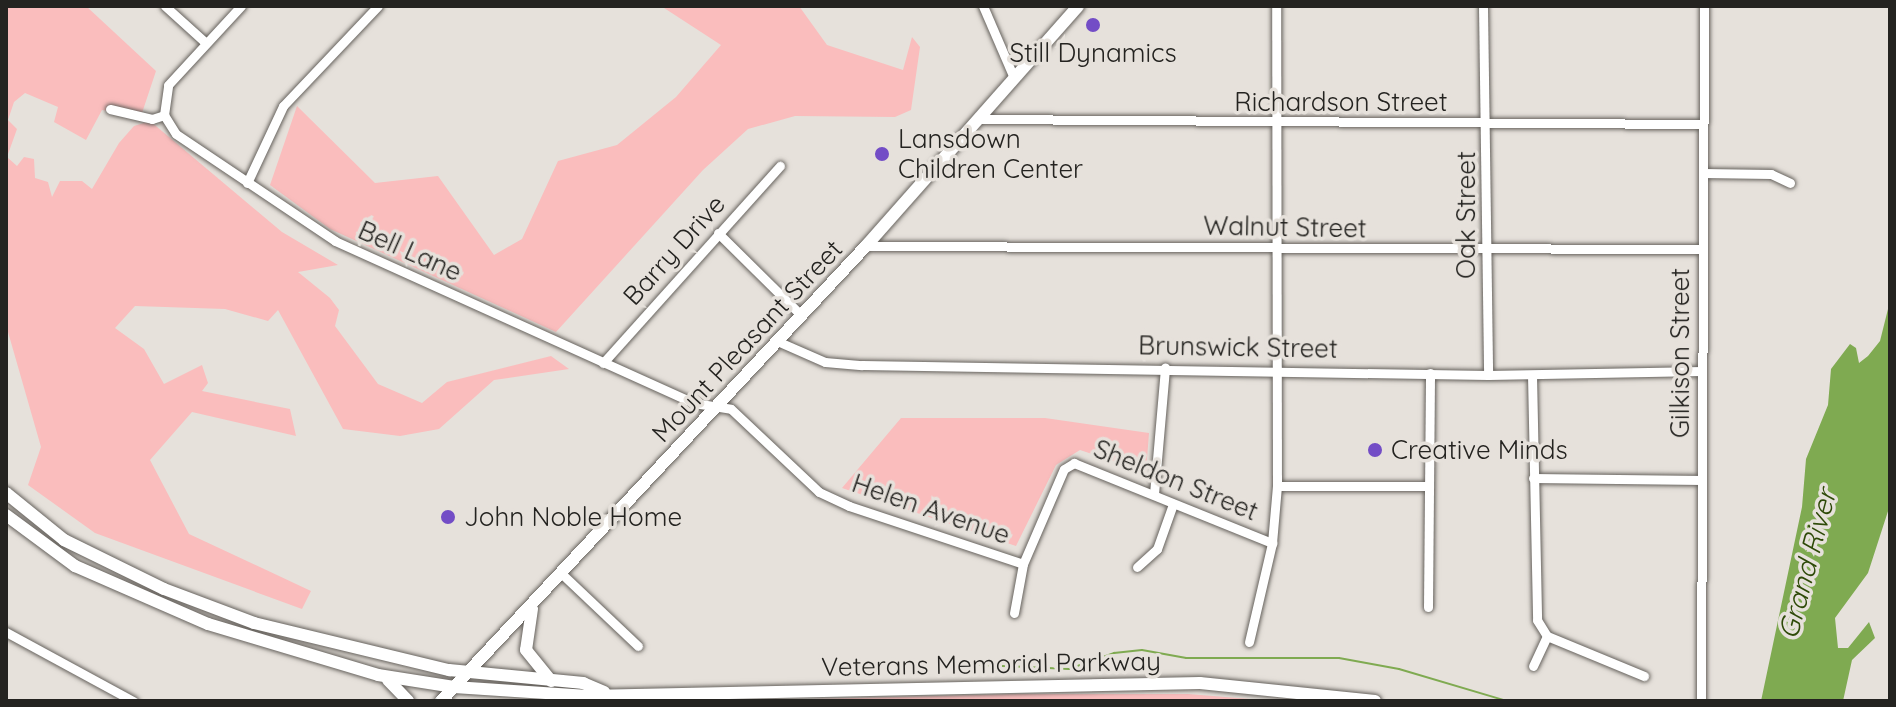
<!DOCTYPE html>
<html>
<head>
<meta charset="utf-8">
<style>
  body { margin:0 }
  #map { position:relative; width:1896px; height:707px; overflow:hidden; background:#e6e1db; font-family:Quicksand,sans-serif }
  div>[style] { position:absolute }
  [style*='--x'] { left:calc(var(--x)*1px); top:calc(var(--y)*1px); width:calc(var(--w)*1px); rotate:calc(var(--a)*1deg) }
  .green>* { inset:0; background:#fabdbd }
  .water>* { inset:0; background:#7faa51 }
  .stream>* { height:2px; margin:-1px; padding:0 1px; transform-origin:1px; border-radius:1px; background:#7faa51 }
  .roads { filter:drop-shadow(0 0 2px #66625d) drop-shadow(0 0 2px #66625d) }
  .street>* { height:9px; margin:-4.5px; padding:0 4.5px; transform-origin:4.5px; border-radius:4.5px; background:#fff }
  .secondary>* { height:12px; margin:-6px; padding:0 6px; transform-origin:6px; border-radius:6px; background:#fff }
  .dots>* { width:22px; height:22px; translate:-50% -50%; box-sizing:border-box; border:4px solid #e6e1db; border-radius:50% }
  span { translate:-50% -50%; white-space:nowrap; text-align:center; line-height:1.15; -webkit-text-stroke:7px #e6e1db; paint-order:stroke }
  .poi-label { font-size:26px; color:#242320 }
  .left { translate:0 -50%; text-align:left }
  .street-label { font-size:26px; color:#242320 }
  .water-label { font-size:28px; color:#2e4a08; font-style:italic }
  .frame { position:absolute; inset:0; border:8px solid #242320; pointer-events:none }
</style>
</head>
<body>
<div id="map">
  <div class="green">
    <i style="clip-path:polygon(6px 6px,86px 6px,156px 71px,141px 116px,102px 110px,86px 140px,54px 122px,58px 107px,25px 93px,14px 102px,8px 120px,17px 129px,7px 157px,17px 166px,24px 157px,34px 159px,35px 178px,48px 182px,52px 197px,60px 181px,82px 181px,92px 189px,119px 143px,134px 126px,150px 121px,282px 232px,338px 265px,298px 272px,330px 298px,339px 310px,335px 326px,378px 384px,422px 403px,447px 382px,551px 356px,569px 369px,494px 380px,439px 429px,400px 436px,343px 429px,278px 310px,268px 321px,225px 309px,135px 306px,115px 328px,144px 349px,164px 384px,202px 365px,208px 383px,202px 391px,290px 409px,296px 436px,192px 412px,150px 460px,189px 534px,311px 591px,302px 609px,95px 533px,28px 485px,41px 447px,6px 325px)"></i>
    <i style="clip-path:polygon(661px 6px,799px 6px,827px 45px,903px 70px,912px 37px,920px 47px,911px 110px,895px 117px,795px 116px,748px 129px,703px 170px,556px 332px,330px 229px,270px 185px,297px 106px,375px 183px,438px 176px,494px 255px,522px 239px,558px 161px,617px 145px,676px 97px,721px 45px)"></i>
    <i style="clip-path:polygon(901px 418px,1045px 418px,1149px 433px,1146px 472px,1080px 450px,1056px 465px,1016px 546px,842px 488px)"></i>
    <i style="clip-path:polygon(1018px 694px,1188px 694px,1275px 701px,769px 700px)"></i>
  </div>
  <div class="water">
    <i style="clip-path:polygon(1890px 301px,1890px 505px,1868px 573px,1835px 618px,1838px 648px,1848px 648px,1869px 622px,1875px 638px,1852px 660px,1843px 701px,1761px 701px,1802px 507px,1806px 459px,1828px 405px,1831px 369px,1850px 344px,1856px 348px,1859px 363px,1868px 356px,1880px 341px)"></i>
  </div>
  <div class="stream">
    <i style="--x:940;--y:663;--w:129;--a:2.7"></i>
    <i style="--x:1069;--y:669;--w:48;--a:-19.6"></i>
    <i style="--x:1114;--y:653;--w:28;--a:-6"></i>
    <i style="--x:1142;--y:650;--w:45;--a:10.3"></i>
    <i style="--x:1186;--y:658;--w:153;--a:0"></i>
    <i style="--x:1339;--y:658;--w:61;--a:10.4"></i>
    <i style="--x:1399;--y:669;--w:113;--a:16.5"></i>
  </div>
  <div class="roads">
    <div class="street">
      <i style="--x:165;--y:6;--w:55;--a:42.1"></i>
      <i style="--x:983;--y:6;--w:78;--a:66.7"></i>
      <i style="--x:1483;--y:6;--w:369;--a:89.2"></i>
      <i style="--x:110;--y:109;--w:43;--a:13.4"></i>
      <i style="--x:152;--y:119;--w:13;--a:-18"></i>
      <i style="--x:164;--y:115;--w:22;--a:58"></i>
      <i style="--x:176;--y:134;--w:192;--a:33.9"></i>
      <i style="--x:335;--y:241;--w:394;--a:24.3"></i>
      <i style="--x:694;--y:403;--w:37;--a:9"></i>
      <i style="--x:731;--y:409;--w:121;--a:43.3"></i>
      <i style="--x:819;--y:492;--w:33;--a:25"></i>
      <i style="--x:849;--y:506;--w:183;--a:18.4"></i>
      <i style="--x:164;--y:115;--w:30;--a:-82"></i>
      <i style="--x:168;--y:85;--w:108;--a:-47.3"></i>
      <i style="--x:979;--y:119;--w:724;--a:0.4"></i>
      <i style="--x:1703;--y:173;--w:68;--a:0.8"></i>
      <i style="--x:1771;--y:174;--w:21;--a:25"></i>
      <i style="--x:247;--y:183;--w:85;--a:-64.9"></i>
      <i style="--x:283;--y:106;--w:138;--a:-46.5"></i>
      <i style="--x:718;--y:233;--w:117;--a:44.7"></i>
      <i style="--x:866;--y:246;--w:836;--a:0.21"></i>
      <i style="--x:777;--y:341;--w:52;--a:23.6"></i>
      <i style="--x:825;--y:362;--w:37;--a:5"></i>
      <i style="--x:862;--y:365;--w:626;--a:0.92"></i>
      <i style="--x:1488;--y:375;--w:214;--a:-1.1"></i>
      <i style="--x:603;--y:363;--w:265;--a:-48.1"></i>
      <i style="--x:1532;--y:375;--w:245;--a:88.8"></i>
      <i style="--x:1537;--y:620;--w:19;--a:58"></i>
      <i style="--x:1547;--y:636;--w:33;--a:115"></i>
      <i style="--x:1533;--y:478;--w:169;--a:0.7"></i>
      <i style="--x:1277;--y:486;--w:150;--a:0"></i>
      <i style="--x:1154;--y:494;--w:127;--a:-85"></i>
      <i style="--x:1137;--y:567;--w:27;--a:-42"></i>
      <i style="--x:1157;--y:549;--w:48;--a:-70.4"></i>
      <i style="--x:561;--y:573;--w:106;--a:43.5"></i>
      <i style="--x:1428;--y:607;--w:234;--a:-89.5"></i>
      <i style="--x:1014;--y:613;--w:50;--a:-79.6"></i>
      <i style="--x:1023;--y:564;--w:103;--a:-66.7"></i>
      <i style="--x:1064;--y:469;--w:12;--a:-31"></i>
      <i style="--x:1074;--y:463;--w:214;--a:22"></i>
      <i style="--x:6;--y:632;--w:145;--a:28.5"></i>
      <i style="--x:1547;--y:636;--w:105;--a:22.4"></i>
      <i style="--x:1249;--y:642;--w:102;--a:-76.9"></i>
      <i style="--x:1272;--y:543;--w:57;--a:-85"></i>
      <i style="--x:1277;--y:486;--w:480;--a:-90.1"></i>
      <i style="--x:1701;--y:701;--w:695;--a:-89.75"></i>
    </div>
    <div class="secondary">
      <i style="--x:6;--y:493;--w:75;--a:39"></i>
      <i style="--x:64;--y:540;--w:111;--a:26.1"></i>
      <i style="--x:164;--y:589;--w:96;--a:20.7"></i>
      <i style="--x:254;--y:623;--w:201;--a:13.6"></i>
      <i style="--x:449;--y:670;--w:135;--a:5.5"></i>
      <i style="--x:583;--y:683;--w:23;--a:23"></i>
      <i style="--x:6;--y:515;--w:86;--a:36.5"></i>
      <i style="--x:75;--y:566;--w:145;--a:23.6"></i>
      <i style="--x:208;--y:624;--w:177;--a:16.7"></i>
      <i style="--x:378;--y:675;--w:77;--a:9"></i>
      <i style="--x:454;--y:687;--w:134;--a:3.8"></i>
      <i style="--x:588;--y:696;--w:612;--a:-1.22"></i>
      <i style="--x:1200;--y:683;--w:176;--a:5.9"></i>
      <i style="--x:532;--y:609;--w:41;--a:98.3"></i>
      <i style="--x:526;--y:650;--w:40;--a:51"></i>
      <i style="--x:388;--y:680;--w:29;--a:46"></i>
      <i style="--x:441;--y:701;--w:623;--a:-46.95"></i>
      <i style="--x:866;--y:246;--w:320;--a:-48.5"></i>
    </div>
  </div>
  <div class="dots">
    <i style="left:1093px;top:25px;background:#734dc6"></i>
    <i style="left:882px;top:154px;background:#734dc6"></i>
    <i style="left:1375px;top:450px;background:#734dc6"></i>
    <i style="left:448px;top:517px;background:#734dc6"></i>
  </div>
  <div class="poi-label">
    <span style="left:1093px;top:53px">Still Dynamics</span>
    <span class="left" style="left:898px;top:154px">Lansdown<br>Children Center</span>
    <span class="left" style="left:1391px;top:450px">Creative Minds</span>
    <span class="left" style="left:464px;top:517px">John Noble Home</span>
  </div>
  <div class="street-label">
    <span style="left:1341px;top:102px">Richardson Street</span>
    <span style="left:1466px;top:215px;rotate:-90deg">Oak Street</span>
    <span style="left:1285px;top:227px;rotate:1deg">Walnut Street</span>
    <span style="left:674px;top:250px;rotate:-48deg">Barry Drive</span>
    <span style="left:410px;top:251px;rotate:24deg">Bell Lane</span>
    <span style="left:747px;top:341px;rotate:-47deg">Mount Pleasant Street</span>
    <span style="left:1238px;top:347px;rotate:1deg">Brunswick Street</span>
    <span style="left:1680px;top:353px;rotate:-90deg">Gilkison Street</span>
    <span style="left:1176px;top:480px;rotate:22deg">Sheldon Street</span>
    <span style="left:931px;top:509px;rotate:19deg">Helen Avenue</span>
    <span style="left:991px;top:664px;rotate:-1deg">Veterans Memorial Parkway</span>
  </div>
  <div class="water-label">
    <span style="left:1807px;top:564px;rotate:-75deg">Grand River</span>
  </div>
  <div class="frame"></div>
</div>
</body>
</html>
